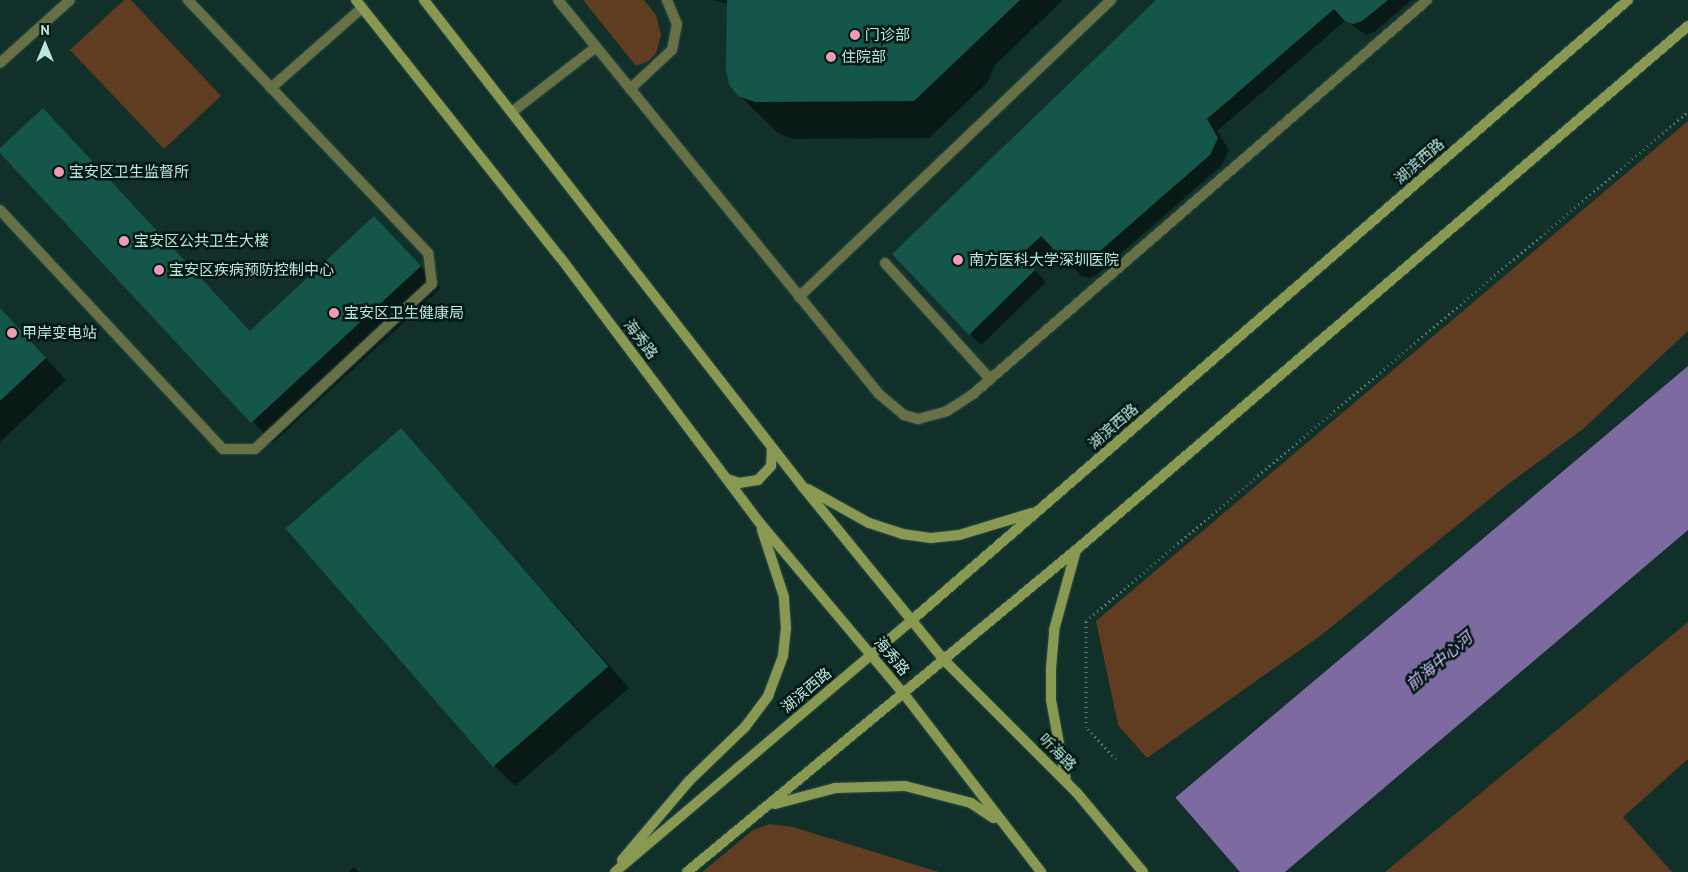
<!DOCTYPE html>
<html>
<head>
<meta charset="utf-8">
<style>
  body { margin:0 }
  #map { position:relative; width:1688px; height:872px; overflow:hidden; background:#11302a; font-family:"PT Sans","Noto Sans SC",sans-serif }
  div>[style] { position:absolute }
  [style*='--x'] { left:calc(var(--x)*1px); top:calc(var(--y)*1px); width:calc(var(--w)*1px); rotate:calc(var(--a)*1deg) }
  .green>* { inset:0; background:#603d20 }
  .water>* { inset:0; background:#7c6aa0 }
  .pier>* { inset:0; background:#11302a }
  .shadow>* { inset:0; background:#0007 }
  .building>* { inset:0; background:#15564b; transform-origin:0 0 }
  .path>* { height:3px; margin-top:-1.5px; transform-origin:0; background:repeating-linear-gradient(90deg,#5f847c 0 1px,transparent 0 5px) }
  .roads { filter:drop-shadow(0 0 1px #2c4d47) drop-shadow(0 0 1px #2c4d47) }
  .service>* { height:10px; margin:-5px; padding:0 5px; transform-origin:5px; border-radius:5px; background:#677145 }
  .secondary>* { height:10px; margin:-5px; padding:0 5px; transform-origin:5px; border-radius:5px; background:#8a9952 }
  .dots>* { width:14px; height:14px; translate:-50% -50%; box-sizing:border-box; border:2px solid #001813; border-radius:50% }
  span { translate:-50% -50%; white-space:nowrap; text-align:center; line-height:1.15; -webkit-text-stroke:5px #001813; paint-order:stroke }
  .poi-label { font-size:15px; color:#bbe8dd }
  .left { translate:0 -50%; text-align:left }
  .street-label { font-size:15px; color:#bbe8dd }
  .water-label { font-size:16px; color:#d0bcfc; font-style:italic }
  .north { position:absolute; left:20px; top:20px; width:50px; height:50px; -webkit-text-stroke:4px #001813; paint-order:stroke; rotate:0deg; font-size:14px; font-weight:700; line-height:20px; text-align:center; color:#bbe8dd }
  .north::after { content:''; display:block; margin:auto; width:18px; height:22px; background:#bbe8dd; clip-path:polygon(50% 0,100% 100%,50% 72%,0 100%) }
</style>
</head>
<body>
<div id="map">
  <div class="green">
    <i style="clip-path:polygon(124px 0,131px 0,221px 96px,164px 149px,70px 50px)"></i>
    <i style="clip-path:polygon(583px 0,644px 0,656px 15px,661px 35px,656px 53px,649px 61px,636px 66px)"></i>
    <i style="clip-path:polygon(1688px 121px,1688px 331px,1583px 429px,1507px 485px,1320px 636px,1147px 758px,1118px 725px,1096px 621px)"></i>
    <i style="clip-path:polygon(1688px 622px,1688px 759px,1623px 817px,1672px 872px,1385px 872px)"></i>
    <i style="clip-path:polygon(769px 824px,793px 827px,939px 872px,702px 872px,753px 830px)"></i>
  </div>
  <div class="water">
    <i style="clip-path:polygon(1688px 366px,1688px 530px,1285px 872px,1087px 872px)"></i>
  </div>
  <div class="pier">
    <i style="clip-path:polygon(1174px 796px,1240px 872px,1085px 872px,1086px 870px)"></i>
  </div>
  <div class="shadow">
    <i style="clip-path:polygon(713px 0,1063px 0,995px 65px,987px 83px,929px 138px,793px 139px,778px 133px,739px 95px,728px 4px)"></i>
    <i style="clip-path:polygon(1158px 0,1411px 0,1374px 32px,1366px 35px,1346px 20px,1217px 131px,1229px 150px,1221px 166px,1096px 275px,1089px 278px,1082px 276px,1053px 247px,1032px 267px,1046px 282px,981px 345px,970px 334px)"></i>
    <i style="clip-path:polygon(64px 131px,251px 332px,395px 239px,441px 288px,273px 443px,0 152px)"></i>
    <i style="clip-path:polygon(0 309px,66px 380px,0 442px)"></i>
    <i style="clip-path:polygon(401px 430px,629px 688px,515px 786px,493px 764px)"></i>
    <i style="clip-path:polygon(354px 867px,359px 872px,348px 872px)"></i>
  </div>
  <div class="building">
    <i style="clip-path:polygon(727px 0,1020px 0,914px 101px,755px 102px,738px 96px,729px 84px,726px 70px)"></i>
    <i style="clip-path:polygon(1156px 0,1388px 0,1362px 21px,1353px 24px,1345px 21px,1334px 9px,1207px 119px,1218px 138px,1210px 155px,1085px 264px,1077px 267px,1069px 265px,1041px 236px,1021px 255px,1035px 270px,969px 335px,892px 254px)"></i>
    <i style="clip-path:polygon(43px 108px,250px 331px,374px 216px,421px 266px,251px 423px,0 153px,0 148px)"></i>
    <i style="clip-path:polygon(0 308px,46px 358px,0 401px)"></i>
    <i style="left:401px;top:428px;width:316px;height:153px;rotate:49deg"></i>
  </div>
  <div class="path">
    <i style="--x:1116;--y:759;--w:44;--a:-133.2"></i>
    <i style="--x:1086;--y:727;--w:106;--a:-90"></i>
    <i style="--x:1086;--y:621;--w:788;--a:-40.22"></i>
  </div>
  <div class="roads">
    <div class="service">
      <i style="--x:558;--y:0;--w:508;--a:50.83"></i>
      <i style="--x:879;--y:394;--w:33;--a:40"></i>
      <i style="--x:904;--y:415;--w:15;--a:16"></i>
      <i style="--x:918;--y:419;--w:30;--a:-15"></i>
      <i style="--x:947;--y:411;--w:31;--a:-33"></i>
      <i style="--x:973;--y:394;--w:601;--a:-40.95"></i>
      <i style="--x:0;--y:63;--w:94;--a:-42"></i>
      <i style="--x:271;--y:88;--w:121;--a:-41.3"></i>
      <i style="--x:630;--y:89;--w:57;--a:-42.9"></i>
      <i style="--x:672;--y:50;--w:26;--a:-79"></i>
      <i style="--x:677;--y:24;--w:26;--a:-113"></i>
      <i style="--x:512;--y:112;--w:106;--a:-37.7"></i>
      <i style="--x:0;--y:210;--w:327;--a:47"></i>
      <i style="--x:223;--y:449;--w:32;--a:0"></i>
      <i style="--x:255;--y:449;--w:242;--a:-43"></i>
      <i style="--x:432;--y:284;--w:31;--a:-97"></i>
      <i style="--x:428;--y:253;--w:349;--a:-133.5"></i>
      <i style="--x:885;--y:263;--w:156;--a:47.8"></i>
      <i style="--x:799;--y:297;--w:431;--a:-43.6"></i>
    </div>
    <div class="secondary">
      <i style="--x:356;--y:0;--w:328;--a:51.6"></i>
      <i style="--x:560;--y:257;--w:331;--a:53.1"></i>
      <i style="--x:759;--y:522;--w:225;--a:49.9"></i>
      <i style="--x:904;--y:694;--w:225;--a:52.4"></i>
      <i style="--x:424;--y:0;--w:617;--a:52.11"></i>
      <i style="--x:803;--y:487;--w:223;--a:50.8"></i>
      <i style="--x:944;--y:660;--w:188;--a:45"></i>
      <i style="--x:1077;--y:793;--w:103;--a:50.1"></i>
      <i style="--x:727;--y:479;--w:13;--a:18"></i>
      <i style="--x:739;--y:483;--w:19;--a:-9"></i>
      <i style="--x:758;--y:480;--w:19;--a:-47"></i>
      <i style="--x:771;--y:466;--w:18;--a:-87"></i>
      <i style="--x:808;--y:489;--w:70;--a:29.1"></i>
      <i style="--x:869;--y:523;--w:35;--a:18"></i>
      <i style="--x:902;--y:534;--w:29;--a:8"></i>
      <i style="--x:931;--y:538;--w:28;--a:-6"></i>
      <i style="--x:959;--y:535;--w:76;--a:-16.8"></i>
      <i style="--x:1066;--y:781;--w:82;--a:-100.5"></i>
      <i style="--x:1051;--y:700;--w:32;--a:-90"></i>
      <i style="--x:1051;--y:668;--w:38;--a:-85"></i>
      <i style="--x:1054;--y:630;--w:83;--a:-74.6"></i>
      <i style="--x:775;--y:804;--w:62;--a:-14.9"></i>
      <i style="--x:835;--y:788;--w:70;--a:-1.6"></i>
      <i style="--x:905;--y:786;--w:68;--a:14.4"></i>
      <i style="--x:971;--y:803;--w:27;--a:34"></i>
      <i style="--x:622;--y:860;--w:104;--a:-49.7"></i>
      <i style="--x:689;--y:781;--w:78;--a:-44"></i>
      <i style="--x:745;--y:727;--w:39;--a:-53"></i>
      <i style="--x:768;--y:696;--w:43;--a:-69.4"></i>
      <i style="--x:783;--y:656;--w:28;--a:-84"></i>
      <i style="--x:786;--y:628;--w:31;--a:-94"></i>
      <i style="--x:784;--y:597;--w:71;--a:-108.2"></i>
      <i style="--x:615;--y:872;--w:390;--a:-40.3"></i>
      <i style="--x:912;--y:620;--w:947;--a:-40.89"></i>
      <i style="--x:687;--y:872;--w:505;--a:-39.62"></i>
      <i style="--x:1076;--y:550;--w:806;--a:-40.57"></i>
    </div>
  </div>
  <div class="dots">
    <i style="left:855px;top:35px;background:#f09ab6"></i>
    <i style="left:831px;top:57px;background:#f09ab6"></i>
    <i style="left:59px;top:172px;background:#f09ab6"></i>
    <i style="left:124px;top:241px;background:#f09ab6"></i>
    <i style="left:958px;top:260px;background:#f09ab6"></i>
    <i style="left:159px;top:270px;background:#f09ab6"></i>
    <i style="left:334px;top:313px;background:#f09ab6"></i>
    <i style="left:12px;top:333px;background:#f09ab6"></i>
  </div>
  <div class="poi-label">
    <span class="left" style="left:865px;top:35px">门诊部</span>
    <span class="left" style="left:841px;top:57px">住院部</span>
    <span class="left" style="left:69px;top:172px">宝安区卫生监督所</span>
    <span class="left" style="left:134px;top:241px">宝安区公共卫生大楼</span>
    <span class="left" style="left:969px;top:260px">南方医科大学深圳医院</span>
    <span class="left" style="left:169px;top:270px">宝安区疾病预防控制中心</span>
    <span class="left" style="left:344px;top:313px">宝安区卫生健康局</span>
    <span class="left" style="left:22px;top:333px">甲岸变电站</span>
  </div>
  <div class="street-label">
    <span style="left:1419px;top:161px;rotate:-41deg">湖滨西路</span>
    <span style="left:641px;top:339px;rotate:53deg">海秀路</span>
    <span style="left:1113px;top:426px;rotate:-41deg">湖滨西路</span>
    <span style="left:892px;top:656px;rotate:50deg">海秀路</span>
    <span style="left:806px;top:690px;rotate:-40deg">湖滨西路</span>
    <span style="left:1058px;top:752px;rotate:45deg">听海路</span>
  </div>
  <div class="water-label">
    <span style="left:1439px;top:661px;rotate:-40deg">前海中心河</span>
  </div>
  <div class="north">N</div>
</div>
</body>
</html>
